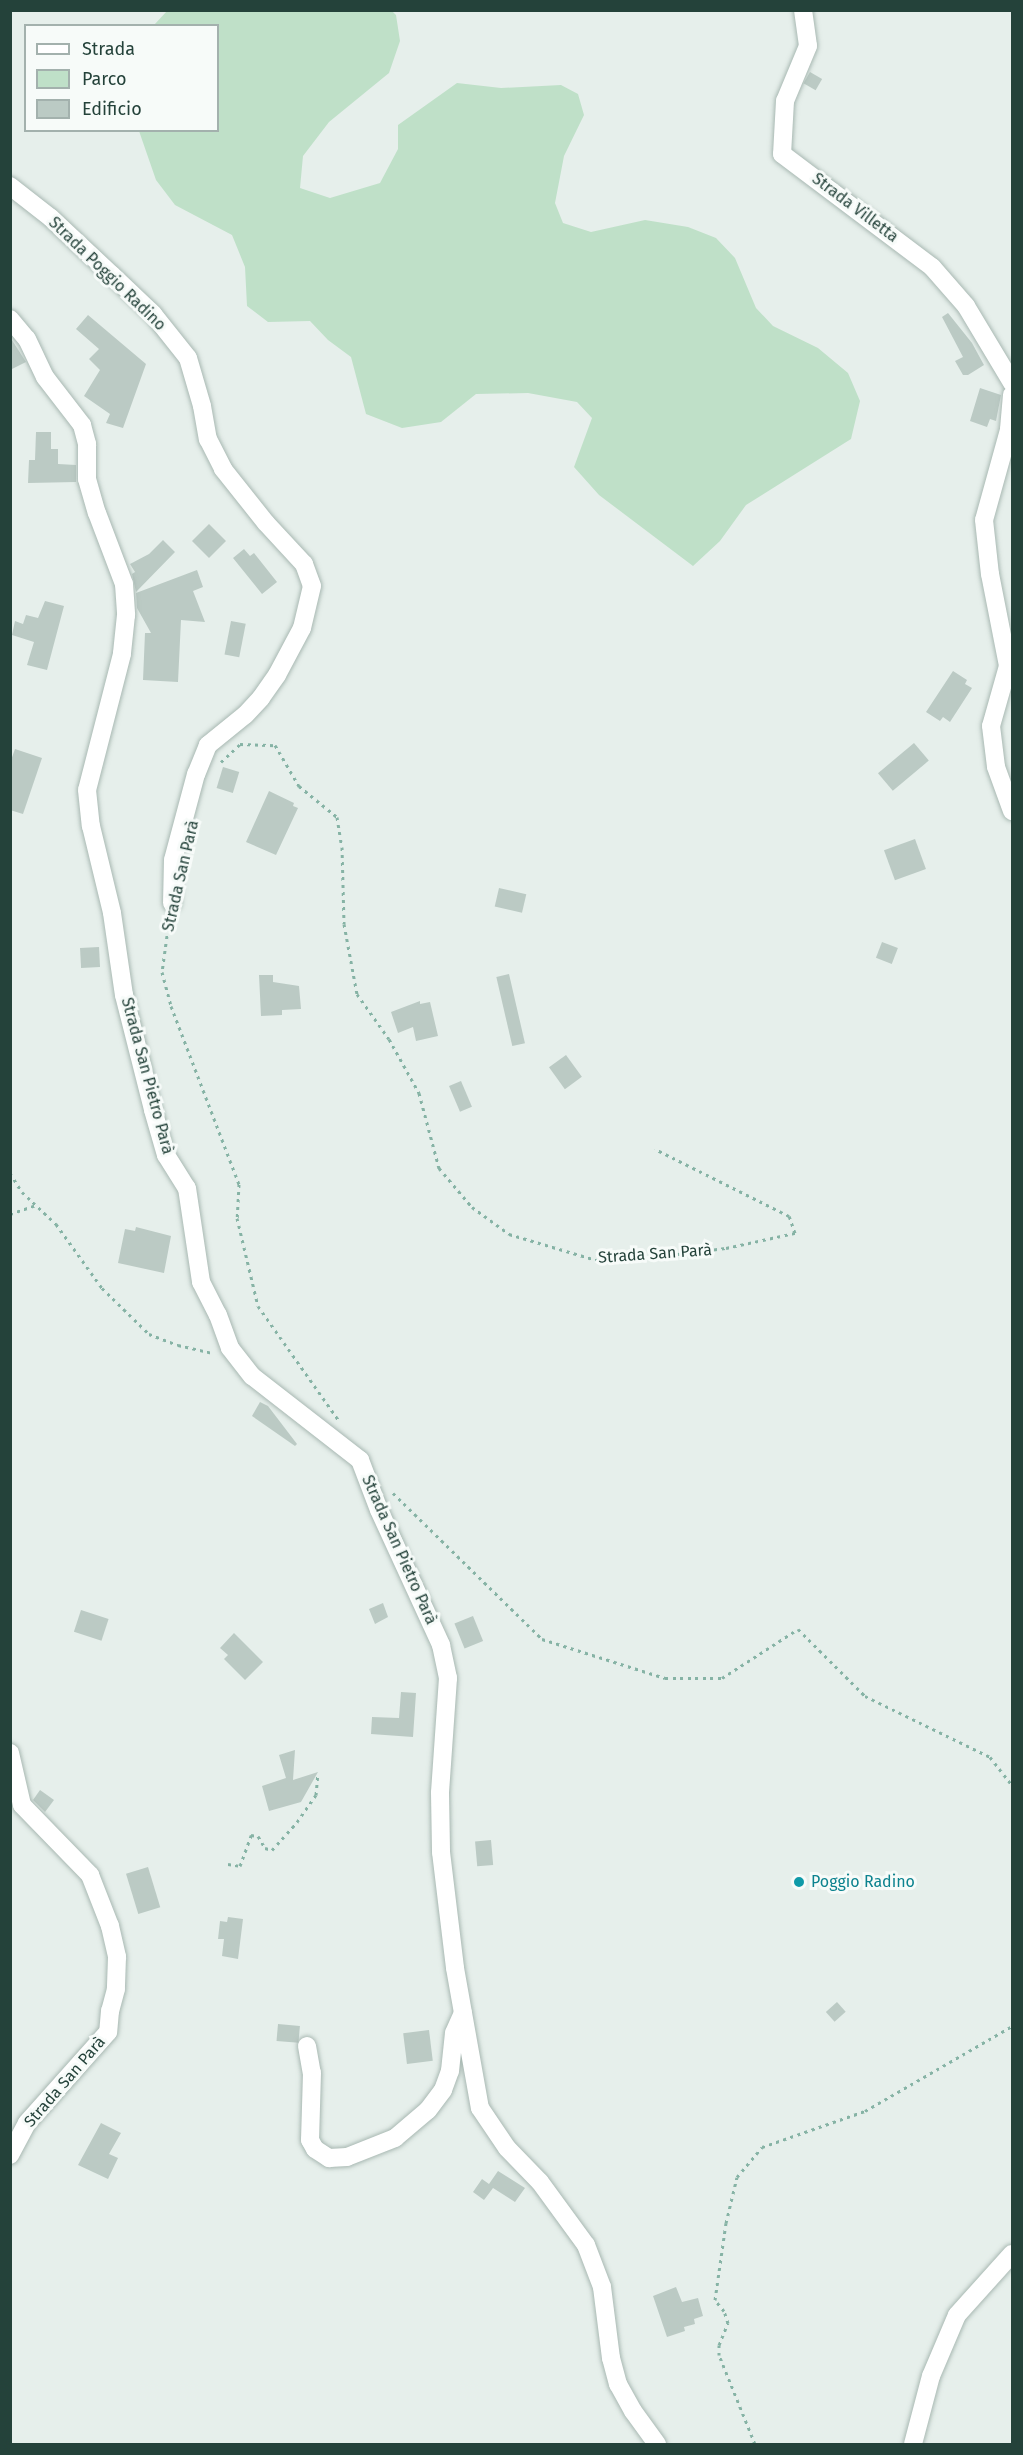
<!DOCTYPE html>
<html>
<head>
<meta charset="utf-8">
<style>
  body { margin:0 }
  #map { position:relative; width:1023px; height:2455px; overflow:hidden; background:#e6efeb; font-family:"Fira Sans",sans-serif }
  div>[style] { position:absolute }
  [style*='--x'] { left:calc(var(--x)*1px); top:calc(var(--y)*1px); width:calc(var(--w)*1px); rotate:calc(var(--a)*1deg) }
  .green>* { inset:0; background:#bfe0c8 }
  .building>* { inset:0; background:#bbcac4; transform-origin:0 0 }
  .path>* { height:3px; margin-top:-1.5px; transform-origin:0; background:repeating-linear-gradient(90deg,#86b3a5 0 3px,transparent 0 7.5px) }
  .roads { filter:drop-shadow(0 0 2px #a8b8b2) drop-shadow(0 0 2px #a8b8b2) }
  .minor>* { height:18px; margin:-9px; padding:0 9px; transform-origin:9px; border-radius:9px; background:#fff }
  .dots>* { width:16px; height:16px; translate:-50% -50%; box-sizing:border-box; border:3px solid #f7fbf9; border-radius:50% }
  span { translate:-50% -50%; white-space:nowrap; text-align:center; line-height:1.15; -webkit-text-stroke:6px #f7fbf9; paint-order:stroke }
  .street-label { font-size:16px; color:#24423a }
  .culture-label { font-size:16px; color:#0d838f }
  .left { translate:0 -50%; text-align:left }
  .frame { position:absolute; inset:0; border:12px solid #24423a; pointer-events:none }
  .legend { position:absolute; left:24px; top:24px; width:195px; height:108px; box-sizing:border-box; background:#f7fbf9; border:2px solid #a3b1ad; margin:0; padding:8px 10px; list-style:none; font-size:18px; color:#24423a }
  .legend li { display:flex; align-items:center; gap:12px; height:30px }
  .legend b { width:30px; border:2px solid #a3b1ad }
</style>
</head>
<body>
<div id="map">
  <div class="green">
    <i style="clip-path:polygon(167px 11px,391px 10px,396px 15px,400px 41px,389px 73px,329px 122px,303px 156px,300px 188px,330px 198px,380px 183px,398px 149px,398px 125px,457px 83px,501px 88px,561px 85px,578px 94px,584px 115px,564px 156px,555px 203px,563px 223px,591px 232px,645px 220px,688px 227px,716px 238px,735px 258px,756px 308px,773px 326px,818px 348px,848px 373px,860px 401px,851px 439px,746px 505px,720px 541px,693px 566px,599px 495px,574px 467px,592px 418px,577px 402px,528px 393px,476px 394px,441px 422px,402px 428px,366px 414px,351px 357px,328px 340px,310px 321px,268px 322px,247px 306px,245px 267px,232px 235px,175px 205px,156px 180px,139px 131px,218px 130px,218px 26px,154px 25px)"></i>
  </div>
  <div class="building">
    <i style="left:810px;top:72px;width:14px;height:13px;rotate:30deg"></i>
    <i style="clip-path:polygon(948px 313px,972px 343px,984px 365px,968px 375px,963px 375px,955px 361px,963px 357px,942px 317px)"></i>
    <i style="clip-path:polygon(88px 315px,146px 364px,123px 428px,106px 423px,110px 414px,84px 396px,100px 370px,89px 359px,99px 349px,76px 329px)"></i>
    <i style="clip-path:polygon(10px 337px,26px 362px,10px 370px)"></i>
    <i style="clip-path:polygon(980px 388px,1001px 395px,996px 421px,990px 419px,987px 427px,970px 421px)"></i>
    <i style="clip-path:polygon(36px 432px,51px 432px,51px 449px,58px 449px,58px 464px,76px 465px,76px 482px,28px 483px,29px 460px,35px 460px)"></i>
    <i style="left:209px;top:524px;width:24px;height:24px;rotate:45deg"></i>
    <i style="clip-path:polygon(163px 540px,175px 552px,136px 592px,132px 574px,135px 572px,130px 564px,149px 554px)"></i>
    <i style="clip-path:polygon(244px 549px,250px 556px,254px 553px,277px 582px,262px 594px,233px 558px)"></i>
    <i style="clip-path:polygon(197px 570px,203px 587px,193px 591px,205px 622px,181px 620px,178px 682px,143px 680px,145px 633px,151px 633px,137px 608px,136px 593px)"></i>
    <i style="clip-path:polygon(45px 601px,64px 606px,47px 670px,27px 665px,34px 642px,12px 635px,15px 621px,23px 624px,26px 615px,38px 618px)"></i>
    <i style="left:231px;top:621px;width:15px;height:34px;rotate:11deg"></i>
    <i style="clip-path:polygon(953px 671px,967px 680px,965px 684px,972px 688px,950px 722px,943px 717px,940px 721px,926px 712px)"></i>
    <i style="left:914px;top:743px;width:23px;height:47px;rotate:50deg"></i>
    <i style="clip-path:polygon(15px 749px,42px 758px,23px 814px,10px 810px,10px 763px)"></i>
    <i style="left:223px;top:767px;width:17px;height:22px;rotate:17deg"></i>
    <i style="clip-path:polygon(269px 791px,294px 803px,293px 806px,298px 808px,276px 855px,246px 842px)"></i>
    <i style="left:915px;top:839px;width:32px;height:33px;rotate:70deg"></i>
    <i style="left:499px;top:888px;width:28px;height:19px;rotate:13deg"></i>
    <i style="left:882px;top:942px;width:17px;height:17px;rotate:21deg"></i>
    <i style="left:99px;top:947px;width:20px;height:19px;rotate:87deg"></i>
    <i style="left:509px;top:974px;width:71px;height:13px;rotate:77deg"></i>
    <i style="clip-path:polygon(259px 975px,273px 975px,273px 982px,299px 986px,301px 1009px,282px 1010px,282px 1015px,261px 1016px)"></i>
    <i style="clip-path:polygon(420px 1001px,420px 1004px,430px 1002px,438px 1036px,416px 1041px,413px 1027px,398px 1033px,391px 1012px)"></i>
    <i style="left:566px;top:1055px;width:27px;height:21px;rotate:54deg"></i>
    <i style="left:461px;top:1081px;width:28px;height:13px;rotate:67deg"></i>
    <i style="clip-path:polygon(136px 1227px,171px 1236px,164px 1273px,118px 1263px,125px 1229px,135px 1231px)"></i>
    <i style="clip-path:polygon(260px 1402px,268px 1406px,297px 1444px,295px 1446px,252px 1416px)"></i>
    <i style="clip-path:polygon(383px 1603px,388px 1617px,375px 1624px,369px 1609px)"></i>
    <i style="left:81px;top:1610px;width:29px;height:23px;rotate:18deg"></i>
    <i style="left:473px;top:1616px;width:27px;height:20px;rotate:68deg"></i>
    <i style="clip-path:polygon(234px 1633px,263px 1662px,245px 1680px,224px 1659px,228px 1655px,220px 1648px)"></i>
    <i style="clip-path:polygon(401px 1692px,416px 1693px,413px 1737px,371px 1734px,372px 1717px,399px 1718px)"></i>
    <i style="clip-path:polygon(295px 1750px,293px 1780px,318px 1772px,301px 1802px,269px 1811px,262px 1786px,286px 1778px,279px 1755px)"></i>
    <i style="clip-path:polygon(40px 1790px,54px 1800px,45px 1812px,33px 1800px)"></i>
    <i style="left:491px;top:1840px;width:25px;height:16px;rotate:85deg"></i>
    <i style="left:148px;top:1867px;width:42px;height:23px;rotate:73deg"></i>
    <i style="clip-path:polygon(228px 1917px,243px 1919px,238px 1959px,222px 1956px,224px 1939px,218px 1939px,220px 1921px,227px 1922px)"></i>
    <i style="left:837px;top:2002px;width:13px;height:15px;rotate:48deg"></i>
    <i style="left:278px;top:2024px;width:22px;height:17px;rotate:5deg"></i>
    <i style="left:429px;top:2030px;width:31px;height:26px;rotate:83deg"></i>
    <i style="clip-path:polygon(101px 2123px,121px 2133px,109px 2154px,118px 2158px,108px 2179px,78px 2165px)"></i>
    <i style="clip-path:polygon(498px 2171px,525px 2188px,515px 2202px,493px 2188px,484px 2200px,473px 2192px,482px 2179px,489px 2184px)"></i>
    <i style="clip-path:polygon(676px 2287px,682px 2302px,698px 2298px,703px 2316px,694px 2319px,695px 2324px,684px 2327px,685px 2331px,667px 2337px,653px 2296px)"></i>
  </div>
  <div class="path">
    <i style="--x:221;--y:762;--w:26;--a:-43"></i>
    <i style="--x:240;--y:744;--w:35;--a:2"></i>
    <i style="--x:275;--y:745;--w:48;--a:59.7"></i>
    <i style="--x:299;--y:786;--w:49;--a:39.2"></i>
    <i style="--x:337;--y:817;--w:30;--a:81"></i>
    <i style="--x:342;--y:847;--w:77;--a:88.5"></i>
    <i style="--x:344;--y:924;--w:71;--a:79.5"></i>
    <i style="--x:357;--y:994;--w:55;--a:54.6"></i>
    <i style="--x:389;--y:1039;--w:62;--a:60.9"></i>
    <i style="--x:419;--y:1093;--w:78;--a:75.1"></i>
    <i style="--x:439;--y:1168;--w:51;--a:49.8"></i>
    <i style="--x:472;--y:1207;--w:46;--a:36.1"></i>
    <i style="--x:509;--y:1234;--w:91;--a:16.6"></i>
    <i style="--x:596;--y:1260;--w:66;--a:-3.5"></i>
    <i style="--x:662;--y:1256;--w:64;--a:-7.1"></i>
    <i style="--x:726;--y:1248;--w:71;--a:-12.3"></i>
    <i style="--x:795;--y:1233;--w:18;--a:-109"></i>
    <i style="--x:789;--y:1216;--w:150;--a:-153.4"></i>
    <i style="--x:169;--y:921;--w:51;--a:97.8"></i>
    <i style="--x:162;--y:972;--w:35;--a:75"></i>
    <i style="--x:171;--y:1006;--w:191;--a:69.1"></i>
    <i style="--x:239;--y:1184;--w:34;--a:93"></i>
    <i style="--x:237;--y:1218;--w:90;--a:76.6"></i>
    <i style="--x:258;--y:1306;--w:141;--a:54.8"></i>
    <i style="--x:10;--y:1173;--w:22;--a:58"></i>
    <i style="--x:22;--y:1192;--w:47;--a:43.3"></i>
    <i style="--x:56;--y:1224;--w:79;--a:54.3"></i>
    <i style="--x:102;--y:1288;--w:66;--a:44.4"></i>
    <i style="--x:149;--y:1334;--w:31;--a:21"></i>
    <i style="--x:178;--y:1345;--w:36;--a:13"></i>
    <i style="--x:10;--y:1214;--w:28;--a:-19"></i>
    <i style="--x:393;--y:1493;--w:209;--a:44.4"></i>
    <i style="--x:542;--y:1639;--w:129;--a:17.6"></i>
    <i style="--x:665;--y:1678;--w:57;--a:0"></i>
    <i style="--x:722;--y:1678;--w:90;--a:-32.8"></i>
    <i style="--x:798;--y:1629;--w:95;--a:45"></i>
    <i style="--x:865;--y:1696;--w:139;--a:26"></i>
    <i style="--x:990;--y:1757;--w:36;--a:52"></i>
    <i style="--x:228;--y:1864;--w:12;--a:9"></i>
    <i style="--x:240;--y:1866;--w:33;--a:-70"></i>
    <i style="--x:251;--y:1835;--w:7;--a:8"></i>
    <i style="--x:258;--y:1836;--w:14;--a:60"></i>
    <i style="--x:265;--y:1848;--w:7;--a:16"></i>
    <i style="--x:272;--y:1850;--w:38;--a:-48"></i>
    <i style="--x:297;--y:1822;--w:33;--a:-55"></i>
    <i style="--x:316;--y:1795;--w:21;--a:-85"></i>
    <i style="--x:755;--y:2444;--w:96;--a:-112"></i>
    <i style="--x:719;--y:2355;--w:10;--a:-90"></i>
    <i style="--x:719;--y:2345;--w:24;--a:-68"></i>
    <i style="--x:728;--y:2323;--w:13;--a:-108"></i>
    <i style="--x:724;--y:2311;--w:14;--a:-129"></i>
    <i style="--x:715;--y:2300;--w:78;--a:-81.9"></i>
    <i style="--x:726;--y:2223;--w:47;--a:-76.6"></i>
    <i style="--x:737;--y:2177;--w:39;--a:-50"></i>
    <i style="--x:762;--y:2147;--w:109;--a:-19.3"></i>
    <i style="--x:865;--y:2111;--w:170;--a:-30"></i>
  </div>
  <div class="roads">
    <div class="minor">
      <i style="--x:803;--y:10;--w:36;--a:82"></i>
      <i style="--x:808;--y:46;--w:60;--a:112.7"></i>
      <i style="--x:785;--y:101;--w:53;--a:93.2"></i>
      <i style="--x:782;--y:154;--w:188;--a:37"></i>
      <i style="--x:932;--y:267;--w:52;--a:48.9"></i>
      <i style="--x:966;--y:306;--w:90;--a:59.1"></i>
      <i style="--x:10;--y:186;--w:52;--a:38"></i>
      <i style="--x:51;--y:218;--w:83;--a:43.1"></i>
      <i style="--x:112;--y:275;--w:57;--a:43.6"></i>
      <i style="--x:153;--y:314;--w:56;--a:51.5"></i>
      <i style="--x:188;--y:358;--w:50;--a:73.7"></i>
      <i style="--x:202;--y:406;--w:34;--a:80"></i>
      <i style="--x:208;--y:439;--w:34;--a:63"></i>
      <i style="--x:223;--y:469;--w:69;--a:51.5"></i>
      <i style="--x:266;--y:523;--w:56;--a:47.2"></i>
      <i style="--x:304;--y:564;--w:23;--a:70"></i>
      <i style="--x:312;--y:586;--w:43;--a:103.4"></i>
      <i style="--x:302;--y:628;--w:53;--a:118"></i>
      <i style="--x:277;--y:675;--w:28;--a:125"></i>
      <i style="--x:261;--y:698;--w:23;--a:133"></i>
      <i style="--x:245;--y:715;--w:48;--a:141"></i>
      <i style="--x:208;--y:745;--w:31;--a:112"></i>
      <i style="--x:196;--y:774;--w:89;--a:105"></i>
      <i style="--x:173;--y:860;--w:43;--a:91.3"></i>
      <i style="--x:10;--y:319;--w:26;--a:50"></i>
      <i style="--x:27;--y:339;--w:42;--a:64.7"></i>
      <i style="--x:45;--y:377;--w:61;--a:52.4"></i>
      <i style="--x:82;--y:425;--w:20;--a:75"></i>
      <i style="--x:87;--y:444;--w:35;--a:90"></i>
      <i style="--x:87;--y:479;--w:35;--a:74"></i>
      <i style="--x:97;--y:513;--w:76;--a:69.2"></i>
      <i style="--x:124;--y:584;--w:31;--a:86"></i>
      <i style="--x:126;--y:615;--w:39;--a:96"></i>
      <i style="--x:122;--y:654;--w:140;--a:104.4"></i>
      <i style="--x:87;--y:790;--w:36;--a:84"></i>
      <i style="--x:91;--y:826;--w:89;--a:76.4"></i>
      <i style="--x:112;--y:913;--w:83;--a:81.7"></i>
      <i style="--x:124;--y:995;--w:119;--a:75.8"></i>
      <i style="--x:153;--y:1110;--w:47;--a:73.9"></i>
      <i style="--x:166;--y:1155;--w:39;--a:58"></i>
      <i style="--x:187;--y:1188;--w:95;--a:81.5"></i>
      <i style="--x:201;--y:1282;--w:37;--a:63"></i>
      <i style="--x:218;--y:1315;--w:35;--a:70"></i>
      <i style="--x:230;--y:1348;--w:36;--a:52"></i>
      <i style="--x:252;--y:1376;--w:137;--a:37.9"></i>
      <i style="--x:360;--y:1460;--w:53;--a:69.2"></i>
      <i style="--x:379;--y:1510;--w:149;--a:65.3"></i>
      <i style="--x:441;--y:1645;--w:34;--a:78"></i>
      <i style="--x:448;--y:1678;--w:115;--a:94"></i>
      <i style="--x:440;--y:1793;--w:59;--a:89"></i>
      <i style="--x:441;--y:1852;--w:117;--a:83.1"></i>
      <i style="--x:455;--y:1968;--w:142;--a:79.9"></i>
      <i style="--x:480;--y:2108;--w:48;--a:56"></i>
      <i style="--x:507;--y:2148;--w:47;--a:45.9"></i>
      <i style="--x:540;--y:2182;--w:78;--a:53.9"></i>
      <i style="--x:586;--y:2245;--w:45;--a:69.1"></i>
      <i style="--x:602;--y:2287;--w:72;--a:82.8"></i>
      <i style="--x:611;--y:2358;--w:27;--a:75"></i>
      <i style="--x:618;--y:2384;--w:31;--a:61"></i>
      <i style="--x:633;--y:2411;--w:41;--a:54"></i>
      <i style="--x:1012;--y:395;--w:35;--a:95"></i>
      <i style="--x:1009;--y:430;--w:93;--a:105.5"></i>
      <i style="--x:984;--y:520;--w:54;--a:83.7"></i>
      <i style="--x:990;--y:574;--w:94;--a:78.9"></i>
      <i style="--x:1008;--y:666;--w:62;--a:105.8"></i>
      <i style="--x:991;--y:726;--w:41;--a:83"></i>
      <i style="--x:996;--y:767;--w:47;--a:70"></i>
      <i style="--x:10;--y:1753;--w:53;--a:77"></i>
      <i style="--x:22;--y:1805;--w:98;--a:45.8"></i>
      <i style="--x:90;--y:1875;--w:55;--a:68.6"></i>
      <i style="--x:110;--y:1926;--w:32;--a:77"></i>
      <i style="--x:117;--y:1957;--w:32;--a:92"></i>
      <i style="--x:116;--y:1989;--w:23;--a:105"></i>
      <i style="--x:110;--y:2011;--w:21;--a:95"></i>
      <i style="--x:108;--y:2032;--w:122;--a:131.7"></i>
      <i style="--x:27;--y:2123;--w:36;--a:118"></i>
      <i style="--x:307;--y:2046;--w:27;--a:80"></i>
      <i style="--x:312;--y:2073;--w:67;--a:91.7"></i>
      <i style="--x:310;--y:2140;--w:10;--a:61"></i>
      <i style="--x:315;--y:2149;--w:17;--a:33"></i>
      <i style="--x:329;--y:2158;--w:18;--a:-3"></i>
      <i style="--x:347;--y:2157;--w:52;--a:-21.6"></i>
      <i style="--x:395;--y:2138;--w:43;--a:-40.3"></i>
      <i style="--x:428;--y:2110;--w:25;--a:-53"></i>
      <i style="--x:443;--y:2090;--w:20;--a:-70"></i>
      <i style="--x:450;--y:2071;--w:38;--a:-84"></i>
      <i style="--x:454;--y:2033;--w:22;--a:-66"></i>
      <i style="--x:913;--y:2444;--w:70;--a:-75.2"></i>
      <i style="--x:931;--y:2376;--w:66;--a:-66.9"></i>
      <i style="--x:957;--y:2315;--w:82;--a:-48"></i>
    </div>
  </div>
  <div class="dots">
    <i style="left:799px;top:1882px;background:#0f9aa8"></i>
  </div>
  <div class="street-label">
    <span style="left:855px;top:208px;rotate:37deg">Strada Villetta</span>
    <span style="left:107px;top:274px;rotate:44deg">Strada Poggio Radino</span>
    <span style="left:181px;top:876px;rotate:-77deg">Strada San Parà</span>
    <span style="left:147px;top:1076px;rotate:75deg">Strada San Pietro Parà</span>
    <span style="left:655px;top:1254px;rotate:-4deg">Strada San Parà</span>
    <span style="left:399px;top:1550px;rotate:66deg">Strada San Pietro Parà</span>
    <span style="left:65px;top:2082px;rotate:-49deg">Strada San Parà</span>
  </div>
  <div class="culture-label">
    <span class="left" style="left:811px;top:1882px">Poggio Radino</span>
  </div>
  <div class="frame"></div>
  <ul class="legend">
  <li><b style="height:8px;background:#fff"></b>Strada</li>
  <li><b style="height:16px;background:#bfe0c8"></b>Parco</li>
  <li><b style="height:16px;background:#bbcac4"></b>Edificio</li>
  </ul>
</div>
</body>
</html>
